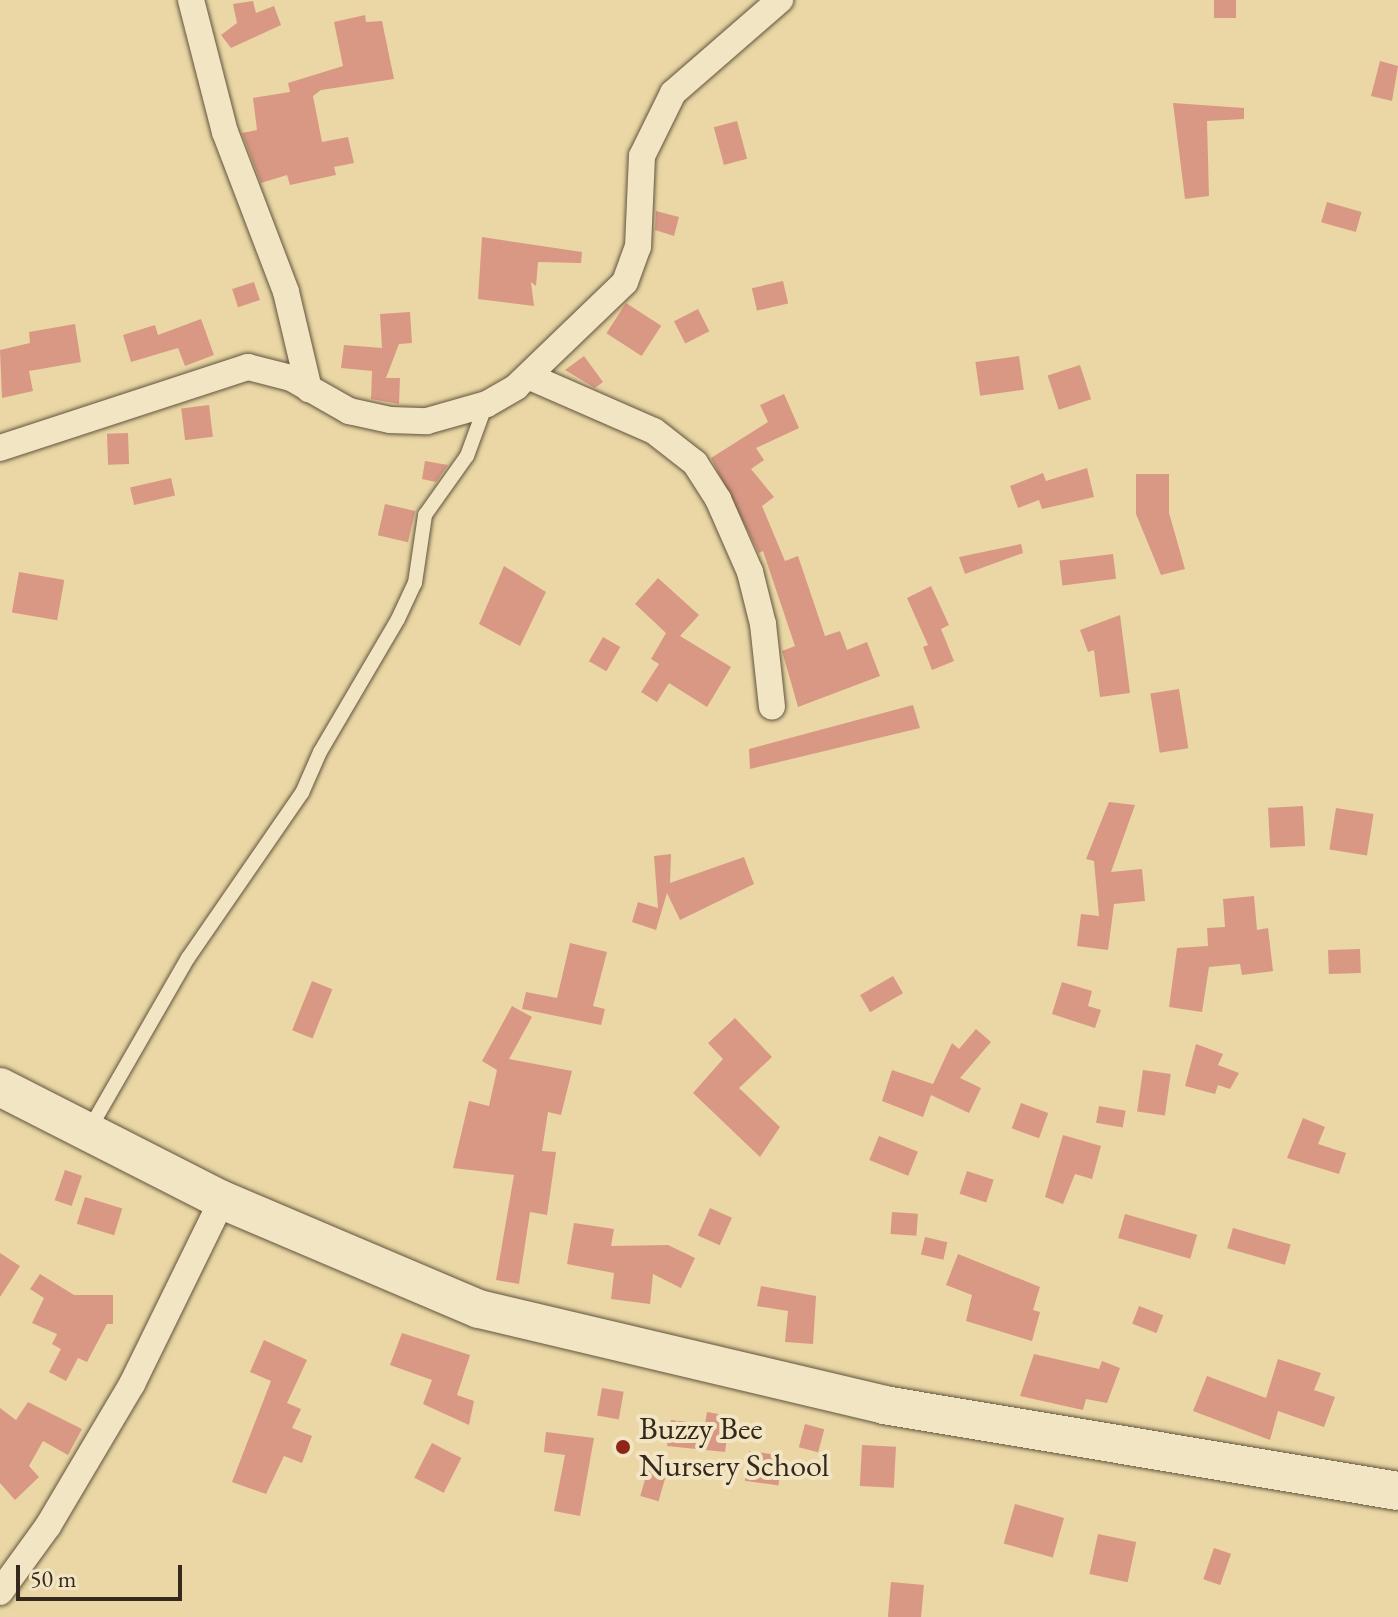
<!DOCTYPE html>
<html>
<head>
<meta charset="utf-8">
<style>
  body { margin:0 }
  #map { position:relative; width:1398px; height:1617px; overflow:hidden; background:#ead7a5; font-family:"EB Garamond",serif }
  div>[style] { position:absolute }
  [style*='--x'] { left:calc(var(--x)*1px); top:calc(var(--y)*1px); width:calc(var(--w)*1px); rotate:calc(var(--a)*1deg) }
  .building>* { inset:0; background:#d99884; transform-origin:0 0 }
  .roads { filter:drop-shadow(0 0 2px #62543e) drop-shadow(0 0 2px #62543e) }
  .lane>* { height:14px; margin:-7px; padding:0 7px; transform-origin:7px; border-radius:7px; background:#f1e5c4 }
  .street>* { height:26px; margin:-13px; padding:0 13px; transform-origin:13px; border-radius:13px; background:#f1e5c4 }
  .secondary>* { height:38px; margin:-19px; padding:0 19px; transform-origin:19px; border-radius:19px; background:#f1e5c4 }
  .dots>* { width:22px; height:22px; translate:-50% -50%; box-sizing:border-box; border:4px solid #f1e5c4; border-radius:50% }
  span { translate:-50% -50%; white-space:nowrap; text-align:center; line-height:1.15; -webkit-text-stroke:8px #f1e5c4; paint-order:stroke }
  .poi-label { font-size:32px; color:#35281c }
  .left { translate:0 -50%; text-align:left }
  .scale { position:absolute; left:16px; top:1565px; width:166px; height:36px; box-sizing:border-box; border:4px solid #35281c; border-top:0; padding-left:10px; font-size:24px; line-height:28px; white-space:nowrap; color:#35281c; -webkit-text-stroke:6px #f1e5c4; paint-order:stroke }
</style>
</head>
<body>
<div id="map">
  <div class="building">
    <i style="left:1214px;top:0;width:22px;height:18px"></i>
    <i style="clip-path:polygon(253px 1px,256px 13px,274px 6px,281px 25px,231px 48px,221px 35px,237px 23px,233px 4px)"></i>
    <i style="clip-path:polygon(365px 15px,366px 22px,382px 21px,394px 79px,321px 90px,313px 96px,322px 142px,348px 137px,354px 163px,334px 167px,336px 175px,290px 185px,287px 175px,261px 183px,242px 133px,257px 130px,253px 98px,290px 92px,288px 83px,343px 66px,334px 22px)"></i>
    <i style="clip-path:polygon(1380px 61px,1398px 66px,1392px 101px,1371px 96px)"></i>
    <i style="clip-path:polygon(1173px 103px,1244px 108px,1244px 119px,1207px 121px,1209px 196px,1185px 199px)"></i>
    <i style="left:737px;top:121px;width:39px;height:24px;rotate:75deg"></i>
    <i style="left:1327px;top:202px;width:36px;height:21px;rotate:16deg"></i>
    <i style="clip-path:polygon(656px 211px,679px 217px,674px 236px,655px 230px)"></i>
    <i style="clip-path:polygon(482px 237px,582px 252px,581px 263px,538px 262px,536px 286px,531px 282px,534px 306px,478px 299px)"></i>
    <i style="left:783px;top:281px;width:23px;height:32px;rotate:77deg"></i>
    <i style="left:254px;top:282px;width:19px;height:23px;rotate:72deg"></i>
    <i style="left:626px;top:303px;width:42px;height:36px;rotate:33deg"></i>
    <i style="left:698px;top:309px;width:25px;height:27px;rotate:63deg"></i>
    <i style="clip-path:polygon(410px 312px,412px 343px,399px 344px,386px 378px,400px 378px,399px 404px,371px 399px,372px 371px,341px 368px,344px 345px,382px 348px,380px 314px)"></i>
    <i style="clip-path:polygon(201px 319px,214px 355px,185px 366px,178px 348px,131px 362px,123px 335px,155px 325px,158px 335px)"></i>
    <i style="clip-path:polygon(75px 324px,81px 362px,29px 371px,33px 391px,2px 398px,0 350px,30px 343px,29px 332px)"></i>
    <i style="clip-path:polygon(584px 356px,603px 382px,595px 388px,565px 370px)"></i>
    <i style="left:1019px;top:356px;width:34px;height:44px;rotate:82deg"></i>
    <i style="left:1080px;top:365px;width:36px;height:34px;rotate:72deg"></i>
    <i style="clip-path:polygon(784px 394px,799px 428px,756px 448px,764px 460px,751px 469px,774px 497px,762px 506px,785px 561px,798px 556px,825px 636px,840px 631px,847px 650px,867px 642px,880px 676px,798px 707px,782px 651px,795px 646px,763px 551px,759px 553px,711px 458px,768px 422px,760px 405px)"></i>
    <i style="left:209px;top:405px;width:32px;height:28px;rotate:83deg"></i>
    <i style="left:128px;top:433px;width:31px;height:21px;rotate:88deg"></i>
    <i style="clip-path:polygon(425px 461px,448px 465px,436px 482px,422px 479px)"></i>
    <i style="clip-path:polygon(1087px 468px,1094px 497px,1042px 509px,1039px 500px,1018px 508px,1010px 486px,1043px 473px,1046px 481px)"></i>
    <i style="clip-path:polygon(1136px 474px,1169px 474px,1169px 513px,1185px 569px,1161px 575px,1136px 514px)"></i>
    <i style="left:171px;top:478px;width:18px;height:42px;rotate:77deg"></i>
    <i style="left:385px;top:504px;width:31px;height:32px;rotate:13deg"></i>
    <i style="clip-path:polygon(1021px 544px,1023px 553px,965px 574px,959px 557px)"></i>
    <i style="left:1113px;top:554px;width:25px;height:54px;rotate:83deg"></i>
    <i style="clip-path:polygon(504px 566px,546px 592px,520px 646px,479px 624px)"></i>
    <i style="left:19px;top:572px;width:46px;height:41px;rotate:10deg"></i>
    <i style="clip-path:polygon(658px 578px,699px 615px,680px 636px,731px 667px,707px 707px,669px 683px,657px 702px,641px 692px,659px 664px,651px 659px,666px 633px,635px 604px)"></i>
    <i style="clip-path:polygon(931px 586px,949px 625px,941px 629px,954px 661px,932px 670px,923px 647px,928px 645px,907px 598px)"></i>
    <i style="clip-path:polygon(1120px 615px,1130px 693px,1100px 697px,1094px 650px,1088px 652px,1080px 630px)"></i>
    <i style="left:603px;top:637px;width:20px;height:28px;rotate:30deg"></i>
    <i style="left:1179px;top:689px;width:60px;height:29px;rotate:81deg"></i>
    <i style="clip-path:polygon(913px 705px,920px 728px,750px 769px,749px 749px)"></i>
    <i style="clip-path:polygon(1109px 802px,1135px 805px,1111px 872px,1142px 869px,1145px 901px,1114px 904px,1108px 950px,1077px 946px,1081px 914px,1099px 916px,1094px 861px,1086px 859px)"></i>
    <i style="left:1303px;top:806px;width:40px;height:35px;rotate:87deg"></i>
    <i style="left:1336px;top:808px;width:38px;height:42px;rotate:9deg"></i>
    <i style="clip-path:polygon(671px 854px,670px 883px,744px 857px,754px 884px,680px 920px,667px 893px,656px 930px,632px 922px,638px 902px,658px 908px,654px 856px)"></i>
    <i style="clip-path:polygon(1254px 896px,1257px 930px,1268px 928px,1273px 971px,1242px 975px,1240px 964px,1209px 967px,1202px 1012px,1169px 1007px,1177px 948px,1208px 946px,1207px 928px,1225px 927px,1223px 899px)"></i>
    <i style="clip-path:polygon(570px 943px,607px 952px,593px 1006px,605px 1009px,601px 1025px,522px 1009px,526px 992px,557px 998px)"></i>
    <i style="left:1360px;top:949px;width:24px;height:32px;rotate:88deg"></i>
    <i style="left:893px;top:976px;width:20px;height:38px;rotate:60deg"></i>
    <i style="left:312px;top:981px;width:22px;height:53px;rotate:22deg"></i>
    <i style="clip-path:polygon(1062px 982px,1092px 991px,1088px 1006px,1101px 1010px,1095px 1028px,1052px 1014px)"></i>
    <i style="clip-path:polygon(512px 1006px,532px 1017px,509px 1059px,572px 1071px,561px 1115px,548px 1112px,542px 1151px,556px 1152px,547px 1215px,530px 1212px,519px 1284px,496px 1280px,514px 1175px,453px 1168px,469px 1101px,489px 1106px,497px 1070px,482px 1061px)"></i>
    <i style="clip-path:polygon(735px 1018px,772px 1057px,739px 1088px,780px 1127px,760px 1157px,693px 1093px,723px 1059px,708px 1043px)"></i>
    <i style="clip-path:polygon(976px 1029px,991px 1042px,960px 1078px,981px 1088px,969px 1113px,931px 1095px,923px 1117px,882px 1101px,892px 1070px,933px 1084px,952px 1043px,959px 1049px)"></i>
    <i style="clip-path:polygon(1196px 1044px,1223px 1054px,1218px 1065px,1239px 1073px,1230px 1089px,1218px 1085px,1215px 1094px,1185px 1086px)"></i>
    <i style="left:1143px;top:1070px;width:28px;height:42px;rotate:8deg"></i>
    <i style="left:1021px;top:1103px;width:29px;height:27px;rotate:20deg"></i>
    <i style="left:1099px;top:1106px;width:27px;height:17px;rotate:10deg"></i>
    <i style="clip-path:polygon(1303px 1118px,1325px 1127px,1318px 1144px,1346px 1153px,1339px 1174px,1287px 1158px)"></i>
    <i style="clip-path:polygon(1063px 1135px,1101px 1146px,1092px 1179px,1075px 1174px,1063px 1204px,1045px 1197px)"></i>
    <i style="left:879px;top:1136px;width:42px;height:26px;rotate:22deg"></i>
    <i style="left:65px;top:1170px;width:18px;height:32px;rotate:19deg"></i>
    <i style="left:967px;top:1171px;width:28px;height:24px;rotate:18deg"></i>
    <i style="left:85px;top:1197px;width:39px;height:28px;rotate:17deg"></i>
    <i style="left:710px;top:1208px;width:24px;height:30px;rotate:24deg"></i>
    <i style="left:892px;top:1212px;width:26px;height:22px;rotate:4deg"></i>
    <i style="left:1125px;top:1214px;width:75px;height:25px;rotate:16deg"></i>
    <i style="clip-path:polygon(574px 1223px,614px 1229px,611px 1246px,668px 1245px,695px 1258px,681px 1288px,653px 1274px,650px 1304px,611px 1299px,614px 1273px,567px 1264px)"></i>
    <i style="left:1233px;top:1228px;width:60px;height:21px;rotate:16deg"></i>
    <i style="left:925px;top:1237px;width:23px;height:18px;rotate:13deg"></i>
    <i style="clip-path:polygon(0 1253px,20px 1266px,0 1297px)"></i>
    <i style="clip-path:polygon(958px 1254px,1040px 1287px,1033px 1310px,1040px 1312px,1032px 1341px,966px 1321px,972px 1295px,946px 1285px)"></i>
    <i style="clip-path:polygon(40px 1274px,74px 1295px,113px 1295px,113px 1324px,107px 1324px,87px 1362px,78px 1358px,66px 1381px,49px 1372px,61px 1349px,52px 1344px,57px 1334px,32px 1323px,44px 1298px,30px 1289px)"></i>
    <i style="clip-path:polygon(761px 1286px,816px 1296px,813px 1344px,785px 1342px,788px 1311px,757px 1306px)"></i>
    <i style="left:1139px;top:1306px;width:26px;height:19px;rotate:21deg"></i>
    <i style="clip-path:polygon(402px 1333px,470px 1355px,457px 1395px,474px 1401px,469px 1425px,423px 1404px,432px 1380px,390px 1365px)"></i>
    <i style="clip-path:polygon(264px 1340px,307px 1360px,287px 1403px,301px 1409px,292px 1428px,312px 1436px,302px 1463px,284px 1456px,266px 1494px,232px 1482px,271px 1381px,250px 1372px)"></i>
    <i style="clip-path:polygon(1034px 1354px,1099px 1369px,1102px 1361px,1120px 1368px,1107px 1403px,1086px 1399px,1083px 1410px,1020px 1396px)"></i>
    <i style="clip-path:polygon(1278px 1359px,1321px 1373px,1314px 1390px,1335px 1397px,1324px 1427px,1278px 1411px,1270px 1440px,1193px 1411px,1207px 1376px,1266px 1398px)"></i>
    <i style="left:602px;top:1388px;width:22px;height:28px;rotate:10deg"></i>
    <i style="clip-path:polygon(28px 1402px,82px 1429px,68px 1455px,43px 1441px,29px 1466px,39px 1477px,15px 1500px,0 1483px,0 1408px,16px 1420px)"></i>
    <i style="clip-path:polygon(707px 1412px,730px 1416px,725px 1452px,667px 1446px,671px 1420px,705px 1424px)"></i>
    <i style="left:805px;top:1424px;width:20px;height:24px;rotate:15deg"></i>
    <i style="clip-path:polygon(546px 1432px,594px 1438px,580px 1516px,554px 1511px,565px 1455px,544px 1452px)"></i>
    <i style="left:432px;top:1443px;width:33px;height:39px;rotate:27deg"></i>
    <i style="left:862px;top:1445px;width:34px;height:41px;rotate:3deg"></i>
    <i style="left:749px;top:1451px;width:34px;height:30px;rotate:8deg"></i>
    <i style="left:648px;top:1469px;width:19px;height:28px;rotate:16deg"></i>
    <i style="left:1015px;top:1504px;width:51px;height:41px;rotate:16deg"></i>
    <i style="left:1098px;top:1534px;width:39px;height:41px;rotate:12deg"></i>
    <i style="left:1214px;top:1548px;width:18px;height:33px;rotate:19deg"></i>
    <i style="left:891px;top:1582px;width:33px;height:35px;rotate:5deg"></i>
  </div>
  <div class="roads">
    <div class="lane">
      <i style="--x:89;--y:1130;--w:198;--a:-60.1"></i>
      <i style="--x:188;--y:958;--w:201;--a:-55.4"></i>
      <i style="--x:302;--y:793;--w:45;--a:-66.3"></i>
      <i style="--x:320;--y:752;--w:154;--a:-59.6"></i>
      <i style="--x:398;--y:619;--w:40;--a:-65"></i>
      <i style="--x:415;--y:583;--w:69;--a:-81.6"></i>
      <i style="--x:425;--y:515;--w:72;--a:-54.6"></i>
      <i style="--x:467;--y:456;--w:55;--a:-69.9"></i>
    </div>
    <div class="street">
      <i style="--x:191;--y:0;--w:136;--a:75.6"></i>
      <i style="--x:225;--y:132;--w:171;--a:69.1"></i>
      <i style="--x:286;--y:292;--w:100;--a:76.7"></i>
      <i style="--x:528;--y:376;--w:137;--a:23.6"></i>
      <i style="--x:654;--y:431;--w:52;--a:38"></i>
      <i style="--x:695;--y:463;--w:43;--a:57.4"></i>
      <i style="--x:718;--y:499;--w:80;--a:66.3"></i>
      <i style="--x:750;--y:572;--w:54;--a:76"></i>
      <i style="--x:763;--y:624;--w:83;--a:83.8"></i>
      <i style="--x:0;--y:448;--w:261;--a:-18.1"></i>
      <i style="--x:248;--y:367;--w:44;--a:14.3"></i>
      <i style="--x:291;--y:378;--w:67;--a:29.6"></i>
      <i style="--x:349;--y:411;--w:42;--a:12.4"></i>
      <i style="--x:390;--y:420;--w:37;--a:2"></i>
      <i style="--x:427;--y:421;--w:62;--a:-15.8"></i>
      <i style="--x:487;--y:404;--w:34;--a:-30"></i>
      <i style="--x:516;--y:387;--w:151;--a:-43.9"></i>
      <i style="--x:625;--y:282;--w:37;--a:-70"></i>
      <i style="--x:638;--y:247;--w:91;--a:-87.5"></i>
      <i style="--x:642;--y:156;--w:70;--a:-63.8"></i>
      <i style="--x:673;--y:93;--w:142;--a:-41"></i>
      <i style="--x:0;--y:1592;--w:82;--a:-54"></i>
      <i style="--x:48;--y:1526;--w:165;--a:-59.4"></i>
      <i style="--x:132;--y:1384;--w:205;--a:-63.9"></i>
    </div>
    <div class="secondary">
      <i style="--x:0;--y:1087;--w:249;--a:27"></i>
      <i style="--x:222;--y:1200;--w:279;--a:23"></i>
      <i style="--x:479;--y:1309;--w:416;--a:13.3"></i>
      <i style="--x:884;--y:1405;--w:521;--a:9.5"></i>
    </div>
  </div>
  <div class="dots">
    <i style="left:623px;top:1447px;background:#8f2418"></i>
  </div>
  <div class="poi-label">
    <span class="left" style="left:639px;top:1447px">Buzzy Bee<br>Nursery School</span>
  </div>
  <div class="scale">50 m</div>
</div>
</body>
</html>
